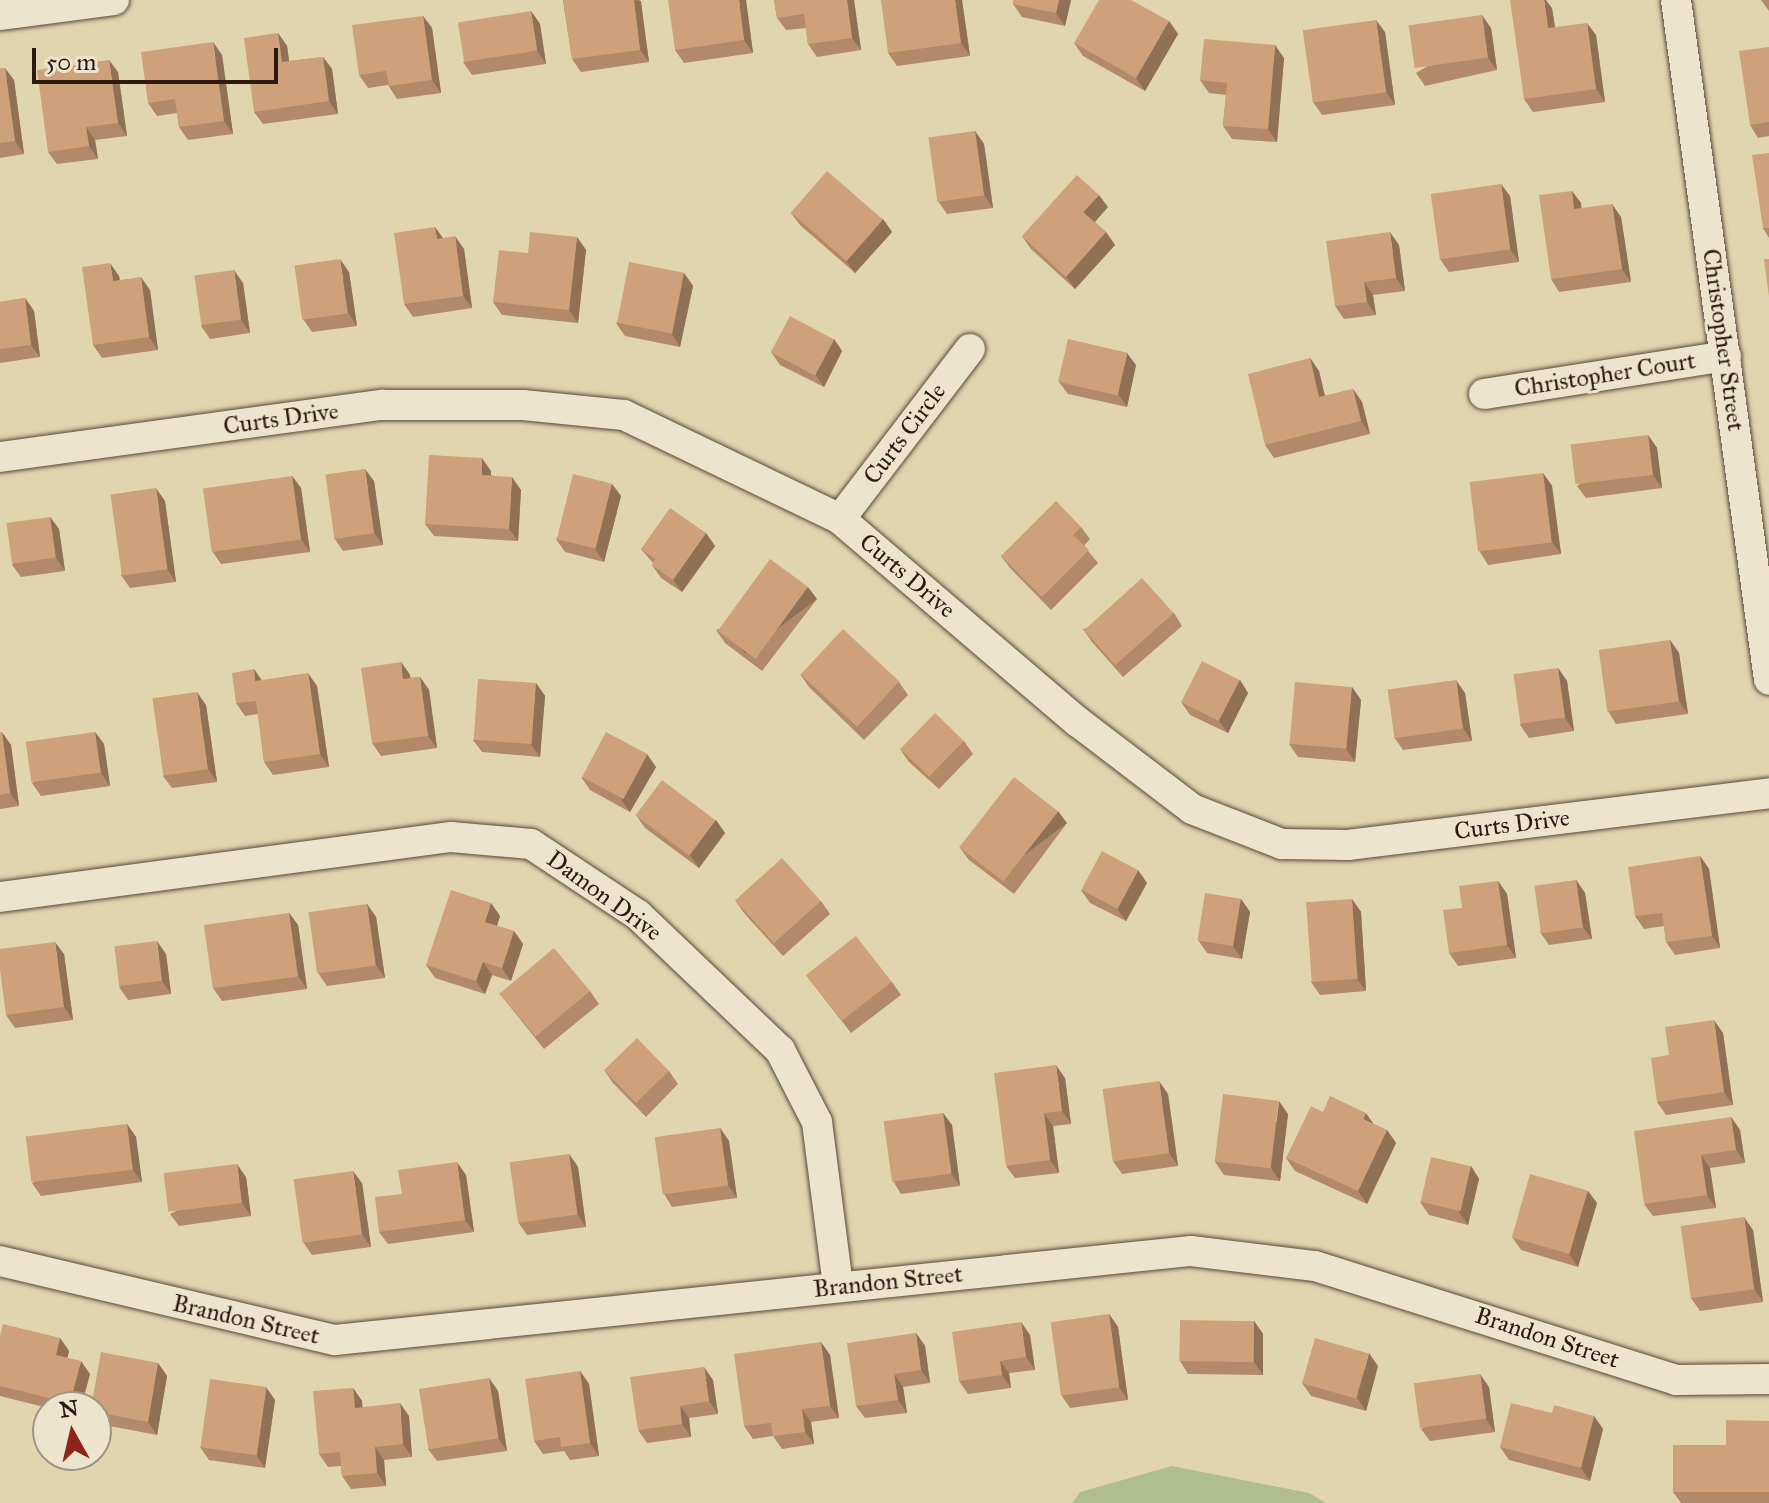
<!DOCTYPE html>
<html>
<head>
<meta charset="utf-8">
<style>
  body { margin:0 }
  #map { position:relative; width:1769px; height:1503px; overflow:hidden; background:#e1d5b0; font-family:"IM FELL Great Primer",serif }
  div>[style] { position:absolute }
  [style*='--x'] { left:calc(var(--x)*1px); top:calc(var(--y)*1px); width:calc(var(--w)*1px); rotate:calc(var(--a)*1deg) }
  .green>* { inset:0; background:#b0be8d }
  .roads { filter:drop-shadow(0 0 2px #59493a) drop-shadow(0 0 2px #59493a) }
  .minor>* { height:30px; margin:-15px; padding:0 15px; transform-origin:15px; border-radius:15px; background:#ece4cc }
  .wall>* { inset:0; background:#b28a6a }
  .shaded-wall>* { inset:0; background:#917156; transform-origin:0 0 }
  .building>* { inset:0; background:#cfa17b; transform-origin:0 0 }
  span { translate:-50% -50%; white-space:nowrap; text-align:center; line-height:1.15; -webkit-text-stroke:6px #ece4cc; paint-order:stroke }
  .street-label { font-size:24px; color:#2c1a12 }
  .north { position:absolute; left:32px; top:1391px; width:80px; height:80px; box-sizing:border-box; background:#ece4cc; border:2px solid #9f9382; border-radius:50%; rotate:352deg; font-size:22px; font-weight:700; line-height:32px; text-align:center; color:#2c1a12 }
  .north::after { content:''; display:block; margin:auto; width:28px; height:36px; background:#8f2418; clip-path:polygon(50% 0,100% 100%,50% 72%,0 100%) }
  .scale { position:absolute; left:32px; top:48px; width:246px; height:36px; box-sizing:border-box; border:4px solid #2c1a12; border-top:0; padding-left:10px; font-size:24px; line-height:28px; white-space:nowrap; color:#2c1a12; -webkit-text-stroke:6px #ece4cc; paint-order:stroke }
</style>
</head>
<body>
<div id="map">
  <div class="green">
    <i style="clip-path:polygon(1172px 1466px,1309px 1493px,1326px 1503px,1072px 1503px,1080px 1492px)"></i>
  </div>
  <div class="roads">
    <div class="minor">
      <i style="--x:1676;--y:0;--w:686;--a:82.21"></i>
      <i style="--x:0;--y:15;--w:115;--a:-7.5"></i>
      <i style="--x:1484;--y:394;--w:245;--a:-8.9"></i>
      <i style="--x:0;--y:457;--w:386;--a:-7.8"></i>
      <i style="--x:382;--y:405;--w:141;--a:0"></i>
      <i style="--x:523;--y:405;--w:101;--a:5.7"></i>
      <i style="--x:624;--y:415;--w:240;--a:25.7"></i>
      <i style="--x:840;--y:519;--w:313;--a:40.5"></i>
      <i style="--x:1078;--y:722;--w:143;--a:37.3"></i>
      <i style="--x:1192;--y:809;--w:97;--a:21.3"></i>
      <i style="--x:1282;--y:844;--w:66;--a:0.9"></i>
      <i style="--x:1348;--y:845;--w:424;--a:-7"></i>
      <i style="--x:840;--y:519;--w:214;--a:-52.6"></i>
      <i style="--x:0;--y:897;--w:455;--a:-7.6"></i>
      <i style="--x:451;--y:837;--w:80;--a:5"></i>
      <i style="--x:531;--y:844;--w:128;--a:33.6"></i>
      <i style="--x:638;--y:915;--w:196;--a:43.6"></i>
      <i style="--x:780;--y:1050;--w:81;--a:62.8"></i>
      <i style="--x:817;--y:1122;--w:166;--a:82.7"></i>
      <i style="--x:0;--y:1261;--w:344;--a:13.3"></i>
      <i style="--x:335;--y:1340;--w:861;--a:-5.94"></i>
      <i style="--x:1191;--y:1251;--w:125;--a:6.9"></i>
      <i style="--x:1315;--y:1266;--w:379;--a:17.5"></i>
      <i style="--x:1676;--y:1380;--w:93;--a:-0.6"></i>
    </div>
  </div>
  <div class="wall">
    <i style="clip-path:polygon(563px 0,640px 0,649px 62px,581px 72px,572px 59px)"></i>
    <i style="clip-path:polygon(746px 0,753px 53px,684px 63px,675px 50px)"></i>
    <i style="clip-path:polygon(774px 0,854px 0,861px 50px,817px 57px,808px 44px,806px 28px,786px 30px,777px 18px)"></i>
    <i style="clip-path:polygon(962px 0,970px 56px,897px 66px,888px 53px)"></i>
    <i style="clip-path:polygon(1013px 0,1071px 0,1065px 26px,1022px 17px,1013px 4px)"></i>
    <i style="clip-path:polygon(1761px 0,1769px 0,1769px 11px)"></i>
    <i style="clip-path:polygon(1552px 8px,1555px 27px,1596px 35px,1605px 102px,1533px 112px,1524px 99px)"></i>
    <i style="clip-path:polygon(531px 11px,540px 24px,546px 64px,472px 75px,463px 62px)"></i>
    <i style="clip-path:polygon(423px 16px,432px 28px,441px 93px,397px 99px,388px 85px,368px 88px,359px 75px)"></i>
    <i style="clip-path:polygon(1169px 21px,1178px 34px,1145px 91px,1083px 56px,1074px 43px)"></i>
    <i style="clip-path:polygon(1491px 28px,1497px 70px,1425px 86px,1416px 73px)"></i>
    <i style="clip-path:polygon(1385px 32px,1395px 105px,1322px 115px,1313px 102px)"></i>
    <i style="clip-path:polygon(278px 33px,287px 46px,289px 61px,323px 57px,332px 69px,338px 114px,263px 124px,254px 112px)"></i>
    <i style="clip-path:polygon(1769px 47px,1769px 136px,1758px 138px,1750px 125px)"></i>
    <i style="clip-path:polygon(222px 55px,233px 134px,188px 140px,179px 127px,177px 113px,157px 116px,148px 103px)"></i>
    <i style="clip-path:polygon(1284px 58px,1277px 142px,1232px 139px,1223px 126px,1226px 95px,1209px 93px,1200px 80px)"></i>
    <i style="clip-path:polygon(0 68px,14px 80px,24px 154px,0 158px)"></i>
    <i style="clip-path:polygon(118px 72px,127px 136px,95px 140px,98px 159px,57px 164px,48px 152px)"></i>
    <i style="clip-path:polygon(975px 131px,984px 144px,993px 208px,947px 214px,938px 201px)"></i>
    <i style="clip-path:polygon(1769px 153px,1769px 238px,1763px 228px)"></i>
    <i style="clip-path:polygon(1572px 191px,1581px 203px,1581px 208px,1621px 217px,1631px 282px,1559px 292px,1551px 279px)"></i>
    <i style="clip-path:polygon(1510px 196px,1519px 262px,1449px 272px,1440px 259px)"></i>
    <i style="clip-path:polygon(1108px 207px,1095px 222px,1106px 232px,1115px 245px,1075px 289px,1031px 249px,1022px 236px)"></i>
    <i style="clip-path:polygon(791px 213px,883px 219px,892px 232px,855px 273px,800px 225px)"></i>
    <i style="clip-path:polygon(435px 227px,443px 238px,464px 249px,472px 308px,413px 317px,404px 304px)"></i>
    <i style="clip-path:polygon(577px 237px,586px 250px,578px 323px,502px 315px,493px 302px,528px 253px)"></i>
    <i style="clip-path:polygon(1399px 245px,1405px 291px,1373px 295px,1376px 315px,1344px 319px,1335px 306px)"></i>
    <i style="clip-path:polygon(349px 272px,357px 326px,312px 332px,303px 319px)"></i>
    <i style="clip-path:polygon(684px 273px,693px 286px,680px 347px,625px 336px,616px 323px)"></i>
    <i style="clip-path:polygon(119px 276px,120px 280px,150px 290px,158px 350px,102px 358px,93px 345px)"></i>
    <i style="clip-path:polygon(243px 283px,250px 333px,210px 339px,201px 326px)"></i>
    <i style="clip-path:polygon(25px 298px,34px 311px,40px 357px,0 363px,0 302px)"></i>
    <i style="clip-path:polygon(834px 339px,842px 351px,824px 387px,780px 365px,771px 352px)"></i>
    <i style="clip-path:polygon(1310px 358px,1319px 371px,1325px 396px,1353px 389px,1362px 402px,1370px 434px,1274px 458px,1265px 445px)"></i>
    <i style="clip-path:polygon(1136px 365px,1127px 407px,1068px 394px,1059px 382px)"></i>
    <i style="clip-path:polygon(1648px 435px,1657px 448px,1662px 488px,1586px 498px,1577px 486px)"></i>
    <i style="clip-path:polygon(491px 471px,491px 475px,521px 490px,518px 541px,434px 536px,425px 524px)"></i>
    <i style="clip-path:polygon(1543px 473px,1552px 486px,1561px 554px,1488px 565px,1480px 552px)"></i>
    <i style="clip-path:polygon(292px 476px,301px 488px,310px 552px,221px 564px,212px 551px)"></i>
    <i style="clip-path:polygon(374px 481px,383px 545px,343px 551px,334px 538px)"></i>
    <i style="clip-path:polygon(612px 484px,621px 496px,604px 562px,565px 552px,556px 539px)"></i>
    <i style="clip-path:polygon(165px 501px,176px 582px,130px 588px,121px 575px)"></i>
    <i style="clip-path:polygon(50px 517px,59px 529px,65px 571px,21px 577px,12px 565px)"></i>
    <i style="clip-path:polygon(1081px 527px,1090px 539px,1084px 546px,1098px 563px,1051px 610px,1010px 568px,1001px 556px)"></i>
    <i style="clip-path:polygon(706px 533px,715px 546px,682px 592px,661px 578px,652px 565px,653px 563px,641px 549px)"></i>
    <i style="clip-path:polygon(817px 599px,762px 671px,725px 643px,716px 630px)"></i>
    <i style="clip-path:polygon(1174px 613px,1182px 626px,1123px 677px,1092px 642px,1083px 629px)"></i>
    <i style="clip-path:polygon(1670px 640px,1679px 653px,1688px 714px,1616px 724px,1608px 711px)"></i>
    <i style="clip-path:polygon(401px 662px,410px 675px,410px 678px,420px 677px,429px 690px,437px 748px,381px 756px,372px 743px)"></i>
    <i style="clip-path:polygon(1558px 668px,1567px 681px,1574px 731px,1529px 738px,1520px 725px)"></i>
    <i style="clip-path:polygon(254px 669px,261px 680px,317px 686px,329px 767px,273px 775px,264px 762px,258px 714px,245px 716px,236px 703px)"></i>
    <i style="clip-path:polygon(800px 674px,899px 682px,908px 695px,864px 740px,809px 687px)"></i>
    <i style="clip-path:polygon(1240px 680px,1248px 693px,1228px 733px,1190px 715px,1181px 702px)"></i>
    <i style="clip-path:polygon(536px 683px,545px 696px,540px 757px,482px 752px,473px 740px)"></i>
    <i style="clip-path:polygon(1352px 687px,1361px 700px,1355px 762px,1298px 757px,1289px 744px)"></i>
    <i style="clip-path:polygon(1465px 693px,1472px 741px,1403px 750px,1394px 737px)"></i>
    <i style="clip-path:polygon(206px 705px,217px 782px,172px 788px,163px 776px)"></i>
    <i style="clip-path:polygon(0 732px,11px 745px,19px 806px,0 809px)"></i>
    <i style="clip-path:polygon(95px 732px,104px 744px,110px 786px,41px 796px,32px 783px)"></i>
    <i style="clip-path:polygon(964px 741px,973px 754px,939px 789px,909px 762px,900px 749px)"></i>
    <i style="clip-path:polygon(656px 767px,630px 812px,590px 790px,581px 777px)"></i>
    <i style="clip-path:polygon(636px 815px,716px 820px,725px 833px,699px 868px,645px 828px)"></i>
    <i style="clip-path:polygon(1067px 823px,1014px 894px,969px 860px,960px 848px)"></i>
    <i style="clip-path:polygon(1700px 856px,1709px 869px,1720px 948px,1675px 955px,1666px 942px,1664px 926px,1644px 929px,1635px 916px)"></i>
    <i style="clip-path:polygon(1576px 880px,1585px 893px,1592px 939px,1549px 945px,1540px 932px)"></i>
    <i style="clip-path:polygon(1498px 881px,1507px 894px,1516px 958px,1458px 966px,1449px 953px)"></i>
    <i style="clip-path:polygon(1147px 883px,1126px 921px,1090px 903px,1081px 890px)"></i>
    <i style="clip-path:polygon(1241px 899px,1250px 912px,1242px 959px,1207px 953px,1198px 940px)"></i>
    <i style="clip-path:polygon(1352px 899px,1361px 912px,1366px 991px,1320px 995px,1311px 982px)"></i>
    <i style="clip-path:polygon(735px 900px,821px 901px,830px 914px,783px 956px,744px 913px)"></i>
    <i style="clip-path:polygon(491px 903px,500px 916px,497px 926px,514px 931px,523px 944px,511px 981px,492px 975px,485px 994px,435px 978px,426px 965px)"></i>
    <i style="clip-path:polygon(367px 904px,376px 917px,385px 978px,327px 986px,318px 973px)"></i>
    <i style="clip-path:polygon(289px 913px,298px 925px,307px 989px,222px 1001px,213px 988px)"></i>
    <i style="clip-path:polygon(64px 954px,73px 1020px,15px 1028px,6px 1015px)"></i>
    <i style="clip-path:polygon(166px 954px,171px 994px,128px 1000px,119px 987px)"></i>
    <i style="clip-path:polygon(806px 975px,892px 982px,901px 995px,851px 1033px)"></i>
    <i style="clip-path:polygon(590px 991px,599px 1004px,544px 1049px,499px 993px)"></i>
    <i style="clip-path:polygon(1723px 1033px,1733px 1105px,1666px 1115px,1657px 1102px,1669px 1055px)"></i>
    <i style="clip-path:polygon(604px 1070px,669px 1071px,678px 1084px,646px 1117px,613px 1083px)"></i>
    <i style="clip-path:polygon(1065px 1078px,1071px 1124px,1053px 1126px,1059px 1173px,1015px 1178px,1006px 1166px)"></i>
    <i style="clip-path:polygon(1168px 1094px,1178px 1166px,1122px 1174px,1113px 1161px)"></i>
    <i style="clip-path:polygon(1323px 1112px,1374px 1124px,1387px 1130px,1396px 1143px,1367px 1204px,1295px 1171px,1286px 1158px)"></i>
    <i style="clip-path:polygon(943px 1113px,952px 1125px,960px 1186px,901px 1194px,893px 1181px)"></i>
    <i style="clip-path:polygon(1288px 1114px,1280px 1181px,1224px 1175px,1215px 1162px)"></i>
    <i style="clip-path:polygon(1731px 1117px,1740px 1130px,1745px 1163px,1710px 1168px,1716px 1208px,1653px 1216px,1644px 1204px)"></i>
    <i style="clip-path:polygon(127px 1124px,136px 1137px,142px 1182px,41px 1196px,32px 1183px)"></i>
    <i style="clip-path:polygon(720px 1128px,729px 1141px,737px 1198px,672px 1207px,664px 1194px)"></i>
    <i style="clip-path:polygon(569px 1154px,578px 1167px,586px 1227px,527px 1235px,518px 1222px)"></i>
    <i style="clip-path:polygon(1471px 1166px,1479px 1179px,1468px 1225px,1429px 1215px,1420px 1202px)"></i>
    <i style="clip-path:polygon(466px 1175px,474px 1232px,388px 1244px,379px 1232px,402px 1194px)"></i>
    <i style="clip-path:polygon(246px 1177px,251px 1216px,179px 1226px,170px 1214px)"></i>
    <i style="clip-path:polygon(362px 1183px,371px 1247px,312px 1255px,303px 1242px)"></i>
    <i style="clip-path:polygon(1588px 1191px,1597px 1203px,1578px 1267px,1521px 1250px,1512px 1237px)"></i>
    <i style="clip-path:polygon(1753px 1230px,1763px 1302px,1700px 1311px,1691px 1298px)"></i>
    <i style="clip-path:polygon(1109px 1314px,1118px 1327px,1128px 1400px,1070px 1408px,1062px 1396px)"></i>
    <i style="clip-path:polygon(1254px 1321px,1263px 1334px,1263px 1375px,1188px 1374px,1180px 1361px)"></i>
    <i style="clip-path:polygon(916px 1333px,925px 1346px,930px 1383px,903px 1387px,907px 1413px,865px 1418px,856px 1406px)"></i>
    <i style="clip-path:polygon(1030px 1335px,1035px 1370px,1009px 1373px,1011px 1388px,968px 1394px,959px 1381px)"></i>
    <i style="clip-path:polygon(0 1336px,60px 1338px,69px 1351px,67px 1358px,90px 1374px,81px 1407px,48px 1408px,0 1396px)"></i>
    <i style="clip-path:polygon(821px 1342px,830px 1355px,839px 1418px,811px 1422px,814px 1444px,782px 1449px,773px 1436px,753px 1439px,744px 1426px)"></i>
    <i style="clip-path:polygon(158px 1363px,167px 1376px,157px 1435px,99px 1424px,96px 1420px,96px 1407px)"></i>
    <i style="clip-path:polygon(1378px 1366px,1366px 1411px,1311px 1396px,1302px 1383px)"></i>
    <i style="clip-path:polygon(580px 1371px,589px 1384px,599px 1456px,570px 1460px,564px 1451px,543px 1454px,534px 1441px)"></i>
    <i style="clip-path:polygon(489px 1378px,498px 1391px,507px 1451px,437px 1461px,428px 1449px)"></i>
    <i style="clip-path:polygon(713px 1380px,718px 1414px,689px 1418px,691px 1437px,647px 1443px,638px 1430px)"></i>
    <i style="clip-path:polygon(1489px 1387px,1495px 1432px,1430px 1441px,1421px 1429px)"></i>
    <i style="clip-path:polygon(353px 1388px,362px 1401px,362px 1407px,409px 1416px,412px 1457px,384px 1460px,386px 1486px,351px 1489px,342px 1476px,341px 1466px,328px 1467px,319px 1454px)"></i>
    <i style="clip-path:polygon(275px 1400px,265px 1468px,209px 1460px,200px 1447px)"></i>
    <i style="clip-path:polygon(1552px 1413px,1594px 1416px,1603px 1429px,1590px 1481px,1509px 1460px,1500px 1447px)"></i>
    <i style="clip-path:polygon(1769px 1421px,1769px 1503px,1681px 1503px,1673px 1492px,1726px 1445px)"></i>
  </div>
  <div class="shaded-wall">
    <i style="clip-path:polygon(634px 0,641px 1px,649px 62px,640px 50px)"></i>
    <i style="clip-path:polygon(739px 0,746px 0,753px 53px,744px 40px)"></i>
    <i style="clip-path:polygon(847px 0,854px 0,861px 50px,852px 38px)"></i>
    <i style="clip-path:polygon(955px 0,962px 0,970px 56px,961px 43px)"></i>
    <i style="clip-path:polygon(1059px 0,1071px 0,1065px 26px,1056px 13px)"></i>
    <i style="clip-path:polygon(1544px 0,1546px 0,1552px 8px,1557px 41px,1548px 28px)"></i>
    <i style="clip-path:polygon(531px 11px,540px 24px,546px 64px,537px 51px)"></i>
    <i style="clip-path:polygon(1482px 15px,1491px 28px,1497px 70px,1488px 58px)"></i>
    <i style="clip-path:polygon(423px 16px,432px 28px,441px 93px,432px 80px)"></i>
    <i style="clip-path:polygon(1376px 20px,1385px 32px,1395px 105px,1386px 92px)"></i>
    <i style="clip-path:polygon(1169px 21px,1178px 34px,1145px 91px,1136px 78px)"></i>
    <i style="clip-path:polygon(1587px 23px,1596px 35px,1605px 102px,1596px 89px)"></i>
    <i style="clip-path:polygon(278px 33px,287px 46px,291px 75px,282px 62px)"></i>
    <i style="clip-path:polygon(213px 42px,222px 55px,233px 134px,224px 121px)"></i>
    <i style="clip-path:polygon(1275px 45px,1284px 58px,1277px 142px,1268px 129px)"></i>
    <i style="clip-path:polygon(323px 57px,332px 69px,338px 114px,329px 101px)"></i>
    <i style="clip-path:polygon(109px 60px,118px 72px,127px 136px,118px 123px)"></i>
    <i style="clip-path:polygon(5px 68px,14px 80px,24px 154px,15px 141px)"></i>
    <i style="clip-path:polygon(86px 127px,95px 140px,98px 159px,89px 146px)"></i>
    <i style="clip-path:polygon(975px 131px,984px 144px,993px 208px,984px 195px)"></i>
    <i style="clip-path:polygon(1501px 184px,1510px 196px,1519px 262px,1510px 249px)"></i>
    <i style="clip-path:polygon(1572px 191px,1581px 203px,1583px 222px,1574px 209px)"></i>
    <i style="clip-path:polygon(1099px 195px,1108px 207px,1092px 225px,1083px 212px)"></i>
    <i style="clip-path:polygon(1612px 204px,1621px 217px,1631px 282px,1622px 269px)"></i>
    <i style="clip-path:polygon(883px 219px,892px 232px,855px 273px,846px 261px)"></i>
    <i style="clip-path:polygon(435px 227px,444px 240px,437px 239px)"></i>
    <i style="clip-path:polygon(1106px 232px,1115px 245px,1075px 289px,1066px 277px)"></i>
    <i style="clip-path:polygon(1390px 232px,1399px 245px,1405px 291px,1396px 278px)"></i>
    <i style="clip-path:polygon(455px 236px,464px 249px,472px 308px,463px 296px)"></i>
    <i style="clip-path:polygon(577px 237px,586px 250px,578px 323px,569px 310px)"></i>
    <i style="clip-path:polygon(340px 259px,349px 272px,357px 326px,348px 313px)"></i>
    <i style="clip-path:polygon(110px 263px,119px 276px,121px 294px,113px 281px)"></i>
    <i style="clip-path:polygon(234px 270px,243px 283px,250px 333px,241px 320px)"></i>
    <i style="clip-path:polygon(684px 273px,693px 286px,680px 347px,672px 334px)"></i>
    <i style="clip-path:polygon(141px 277px,150px 290px,158px 350px,149px 337px)"></i>
    <i style="clip-path:polygon(1364px 282px,1373px 295px,1376px 315px,1367px 302px)"></i>
    <i style="clip-path:polygon(25px 298px,34px 311px,40px 357px,31px 345px)"></i>
    <i style="clip-path:polygon(834px 339px,842px 351px,824px 387px,815px 374px)"></i>
    <i style="clip-path:polygon(1127px 353px,1136px 365px,1127px 407px,1118px 394px)"></i>
    <i style="clip-path:polygon(1310px 358px,1319px 371px,1328px 410px,1319px 397px)"></i>
    <i style="clip-path:polygon(1353px 389px,1362px 402px,1370px 434px,1361px 421px)"></i>
    <i style="clip-path:polygon(1648px 435px,1657px 448px,1662px 488px,1653px 475px)"></i>
    <i style="clip-path:polygon(482px 458px,491px 471px,490px 488px,482px 475px)"></i>
    <i style="clip-path:polygon(365px 469px,374px 481px,383px 545px,374px 533px)"></i>
    <i style="clip-path:polygon(1543px 473px,1552px 486px,1561px 554px,1552px 542px)"></i>
    <i style="clip-path:polygon(292px 476px,301px 488px,310px 552px,301px 539px)"></i>
    <i style="clip-path:polygon(512px 477px,521px 490px,518px 541px,509px 529px)"></i>
    <i style="clip-path:polygon(612px 484px,621px 496px,604px 562px,595px 549px)"></i>
    <i style="clip-path:polygon(156px 488px,165px 501px,176px 582px,167px 569px)"></i>
    <i style="clip-path:polygon(50px 517px,59px 529px,65px 571px,56px 558px)"></i>
    <i style="clip-path:polygon(706px 533px,715px 546px,682px 592px,673px 580px)"></i>
    <i style="left:808px;top:587px;width:15px;height:90px;rotate:53deg"></i>
    <i style="clip-path:polygon(1670px 640px,1679px 653px,1688px 714px,1679px 701px)"></i>
    <i style="clip-path:polygon(401px 662px,410px 675px,412px 692px,403px 679px)"></i>
    <i style="clip-path:polygon(1558px 668px,1567px 681px,1574px 731px,1565px 718px)"></i>
    <i style="clip-path:polygon(254px 669px,263px 682px,255px 681px)"></i>
    <i style="clip-path:polygon(308px 673px,317px 686px,329px 767px,320px 754px)"></i>
    <i style="clip-path:polygon(420px 677px,429px 690px,437px 748px,428px 736px)"></i>
    <i style="clip-path:polygon(1240px 680px,1248px 693px,1228px 733px,1219px 721px)"></i>
    <i style="clip-path:polygon(1456px 680px,1465px 693px,1472px 741px,1463px 728px)"></i>
    <i style="clip-path:polygon(536px 683px,545px 696px,540px 757px,531px 744px)"></i>
    <i style="clip-path:polygon(1352px 687px,1361px 700px,1355px 762px,1346px 749px)"></i>
    <i style="clip-path:polygon(197px 692px,206px 705px,217px 782px,208px 769px)"></i>
    <i style="clip-path:polygon(2px 732px,11px 745px,19px 806px,10px 793px)"></i>
    <i style="clip-path:polygon(95px 732px,104px 744px,110px 786px,101px 773px)"></i>
    <i style="clip-path:polygon(647px 754px,656px 767px,630px 812px,621px 800px)"></i>
    <i style="left:1058px;top:811px;width:15px;height:88px;rotate:53deg"></i>
    <i style="clip-path:polygon(716px 820px,725px 833px,699px 868px,690px 855px)"></i>
    <i style="clip-path:polygon(1700px 856px,1709px 869px,1720px 948px,1712px 936px)"></i>
    <i style="clip-path:polygon(1138px 870px,1147px 883px,1126px 921px,1117px 909px)"></i>
    <i style="clip-path:polygon(1576px 880px,1585px 893px,1592px 939px,1583px 927px)"></i>
    <i style="clip-path:polygon(1498px 881px,1507px 894px,1516px 958px,1507px 945px)"></i>
    <i style="clip-path:polygon(1241px 899px,1250px 912px,1242px 959px,1233px 946px)"></i>
    <i style="clip-path:polygon(1352px 899px,1361px 912px,1366px 991px,1357px 979px)"></i>
    <i style="clip-path:polygon(491px 903px,500px 916px,494px 935px,485px 922px)"></i>
    <i style="clip-path:polygon(367px 904px,376px 917px,385px 978px,376px 965px)"></i>
    <i style="clip-path:polygon(289px 913px,298px 925px,307px 989px,298px 976px)"></i>
    <i style="clip-path:polygon(514px 931px,523px 944px,511px 981px,502px 968px)"></i>
    <i style="clip-path:polygon(157px 941px,166px 954px,171px 994px,162px 981px)"></i>
    <i style="clip-path:polygon(55px 942px,64px 954px,73px 1020px,64px 1007px)"></i>
    <i style="clip-path:polygon(483px 962px,492px 975px,485px 994px,476px 981px)"></i>
    <i style="clip-path:polygon(1714px 1020px,1723px 1033px,1733px 1105px,1724px 1092px)"></i>
    <i style="clip-path:polygon(1056px 1065px,1065px 1078px,1071px 1124px,1062px 1111px)"></i>
    <i style="clip-path:polygon(1159px 1081px,1168px 1094px,1178px 1166px,1169px 1153px)"></i>
    <i style="clip-path:polygon(1279px 1101px,1288px 1114px,1280px 1181px,1271px 1168px)"></i>
    <i style="clip-path:polygon(943px 1113px,952px 1125px,960px 1186px,951px 1173px)"></i>
    <i style="clip-path:polygon(1044px 1113px,1053px 1126px,1059px 1173px,1050px 1160px)"></i>
    <i style="clip-path:polygon(1366px 1113px,1375px 1126px,1363px 1119px)"></i>
    <i style="clip-path:polygon(1731px 1117px,1740px 1130px,1745px 1163px,1736px 1150px)"></i>
    <i style="clip-path:polygon(127px 1124px,136px 1137px,142px 1182px,133px 1170px)"></i>
    <i style="clip-path:polygon(720px 1128px,729px 1141px,737px 1198px,728px 1185px)"></i>
    <i style="clip-path:polygon(1387px 1130px,1396px 1143px,1367px 1204px,1358px 1191px)"></i>
    <i style="clip-path:polygon(569px 1154px,578px 1167px,586px 1227px,577px 1214px)"></i>
    <i style="clip-path:polygon(1701px 1155px,1710px 1168px,1716px 1208px,1707px 1195px)"></i>
    <i style="clip-path:polygon(457px 1162px,466px 1175px,474px 1232px,465px 1220px)"></i>
    <i style="clip-path:polygon(237px 1164px,246px 1177px,251px 1216px,242px 1203px)"></i>
    <i style="clip-path:polygon(1471px 1166px,1479px 1179px,1468px 1225px,1459px 1212px)"></i>
    <i style="clip-path:polygon(353px 1171px,362px 1183px,371px 1247px,362px 1234px)"></i>
    <i style="clip-path:polygon(1588px 1191px,1597px 1203px,1578px 1267px,1569px 1254px)"></i>
    <i style="clip-path:polygon(1744px 1217px,1753px 1230px,1763px 1302px,1754px 1289px)"></i>
    <i style="clip-path:polygon(1109px 1314px,1118px 1327px,1128px 1400px,1119px 1387px)"></i>
    <i style="clip-path:polygon(1254px 1321px,1263px 1334px,1263px 1375px,1254px 1362px)"></i>
    <i style="clip-path:polygon(1021px 1322px,1030px 1335px,1035px 1370px,1026px 1357px)"></i>
    <i style="clip-path:polygon(916px 1333px,925px 1346px,930px 1383px,921px 1370px)"></i>
    <i style="clip-path:polygon(60px 1338px,69px 1351px,65px 1368px,56px 1355px)"></i>
    <i style="clip-path:polygon(821px 1342px,830px 1355px,839px 1418px,830px 1406px)"></i>
    <i style="clip-path:polygon(1369px 1353px,1378px 1366px,1366px 1411px,1357px 1398px)"></i>
    <i style="clip-path:polygon(81px 1361px,90px 1374px,81px 1407px,73px 1407px,70px 1403px)"></i>
    <i style="clip-path:polygon(1000px 1361px,1009px 1373px,1011px 1388px,1002px 1375px)"></i>
    <i style="clip-path:polygon(158px 1363px,167px 1376px,157px 1435px,148px 1422px)"></i>
    <i style="clip-path:polygon(704px 1367px,713px 1380px,718px 1414px,709px 1401px)"></i>
    <i style="clip-path:polygon(580px 1371px,589px 1384px,599px 1456px,590px 1443px)"></i>
    <i style="clip-path:polygon(894px 1374px,903px 1387px,907px 1413px,898px 1400px)"></i>
    <i style="clip-path:polygon(1480px 1374px,1489px 1387px,1495px 1432px,1486px 1419px)"></i>
    <i style="clip-path:polygon(489px 1378px,498px 1391px,507px 1451px,498px 1438px)"></i>
    <i style="clip-path:polygon(266px 1387px,275px 1400px,265px 1468px,256px 1455px)"></i>
    <i style="clip-path:polygon(353px 1388px,362px 1401px,364px 1420px,355px 1408px)"></i>
    <i style="clip-path:polygon(400px 1403px,409px 1416px,412px 1457px,403px 1444px)"></i>
    <i style="clip-path:polygon(680px 1406px,689px 1418px,691px 1437px,682px 1424px)"></i>
    <i style="clip-path:polygon(802px 1409px,811px 1422px,814px 1444px,805px 1432px)"></i>
    <i style="clip-path:polygon(1594px 1416px,1603px 1429px,1590px 1481px,1581px 1468px)"></i>
    <i style="clip-path:polygon(375px 1447px,384px 1460px,386px 1486px,377px 1473px)"></i>
  </div>
  <div class="building">
    <i style="clip-path:polygon(563px 0,634px 0,640px 50px,572px 59px)"></i>
    <i style="clip-path:polygon(668px 0,739px 0,744px 40px,675px 50px)"></i>
    <i style="clip-path:polygon(774px 0,847px 0,852px 38px,808px 44px,804px 14px,777px 18px)"></i>
    <i style="clip-path:polygon(881px 0,955px 0,961px 43px,888px 53px)"></i>
    <i style="clip-path:polygon(1013px 0,1059px 0,1056px 13px,1013px 4px)"></i>
    <i style="clip-path:polygon(1099px 0,1131px 0,1169px 21px,1136px 78px,1074px 43px)"></i>
    <i style="clip-path:polygon(1510px 0,1544px 0,1548px 28px,1587px 23px,1596px 89px,1524px 99px)"></i>
    <i style="left:531px;top:11px;width:40px;height:74px;rotate:81deg"></i>
    <i style="left:1482px;top:15px;width:43px;height:74px;rotate:82deg"></i>
    <i style="clip-path:polygon(423px 16px,432px 80px,389px 86px,386px 71px,359px 75px,352px 25px)"></i>
    <i style="left:1376px;top:20px;width:73px;height:74px;rotate:82deg"></i>
    <i style="clip-path:polygon(278px 33px,282px 62px,323px 57px,329px 101px,254px 112px,244px 38px)"></i>
    <i style="clip-path:polygon(1204px 39px,1275px 45px,1268px 129px,1223px 126px,1227px 83px,1200px 80px)"></i>
    <i style="clip-path:polygon(213px 42px,224px 121px,179px 127px,175px 99px,148px 103px,141px 52px)"></i>
    <i style="clip-path:polygon(1769px 47px,1769px 122px,1750px 125px,1739px 51px)"></i>
    <i style="clip-path:polygon(109px 60px,118px 123px,86px 127px,89px 146px,48px 152px,37px 70px)"></i>
    <i style="clip-path:polygon(0 68px,5px 68px,15px 141px,0 143px)"></i>
    <i style="left:975px;top:131px;width:65px;height:47px;rotate:82deg"></i>
    <i style="clip-path:polygon(1769px 153px,1769px 228px,1763px 228px,1752px 155px)"></i>
    <i style="left:827px;top:171px;width:74px;height:55px;rotate:41deg"></i>
    <i style="clip-path:polygon(1077px 175px,1099px 195px,1083px 212px,1106px 232px,1066px 277px,1022px 236px)"></i>
    <i style="left:1501px;top:184px;width:66px;height:71px;rotate:82deg"></i>
    <i style="clip-path:polygon(1572px 191px,1574px 209px,1612px 204px,1622px 269px,1551px 279px,1539px 195px)"></i>
    <i style="clip-path:polygon(435px 227px,437px 239px,455px 236px,463px 296px,404px 304px,394px 233px)"></i>
    <i style="clip-path:polygon(530px 232px,577px 237px,569px 310px,493px 302px,499px 250px,528px 253px)"></i>
    <i style="clip-path:polygon(1390px 232px,1396px 278px,1364px 282px,1367px 302px,1335px 306px,1326px 241px)"></i>
    <i style="left:340px;top:259px;width:55px;height:46px;rotate:82deg"></i>
    <i style="clip-path:polygon(1764px 259px,1769px 259px,1769px 297px)"></i>
    <i style="left:629px;top:262px;width:56px;height:62px;rotate:11deg"></i>
    <i style="clip-path:polygon(110px 263px,113px 281px,141px 277px,149px 337px,93px 345px,82px 267px)"></i>
    <i style="left:234px;top:270px;width:50px;height:40px;rotate:82deg"></i>
    <i style="clip-path:polygon(25px 298px,31px 345px,0 349px,0 302px)"></i>
    <i style="left:790px;top:316px;width:50px;height:41px;rotate:28deg"></i>
    <i style="left:1068px;top:339px;width:61px;height:44px;rotate:13deg"></i>
    <i style="clip-path:polygon(1310px 358px,1319px 397px,1353px 389px,1361px 421px,1265px 445px,1248px 374px)"></i>
    <i style="left:1648px;top:435px;width:40px;height:78px;rotate:83deg"></i>
    <i style="clip-path:polygon(429px 455px,482px 458px,482px 475px,512px 477px,509px 529px,425px 524px)"></i>
    <i style="left:365px;top:469px;width:65px;height:40px;rotate:82deg"></i>
    <i style="left:1543px;top:473px;width:70px;height:74px;rotate:83deg"></i>
    <i style="left:573px;top:474px;width:40px;height:67px;rotate:14deg"></i>
    <i style="left:292px;top:476px;width:64px;height:90px;rotate:82deg"></i>
    <i style="left:156px;top:488px;width:82px;height:46px;rotate:82deg"></i>
    <i style="clip-path:polygon(1056px 501px,1081px 527px,1073px 535px,1089px 550px,1042px 597px,1001px 556px)"></i>
    <i style="clip-path:polygon(670px 508px,706px 533px,673px 580px,652px 565px,655px 559px,641px 549px)"></i>
    <i style="left:50px;top:517px;width:41px;height:44px;rotate:82deg"></i>
    <i style="left:770px;top:559px;width:47px;height:89px;rotate:36deg"></i>
    <i style="left:1142px;top:578px;width:47px;height:78px;rotate:48deg"></i>
    <i style="left:843px;top:629px;width:77px;height:62px;rotate:43deg"></i>
    <i style="left:1670px;top:640px;width:62px;height:72px;rotate:82deg"></i>
    <i style="left:1202px;top:661px;width:42px;height:46px;rotate:27deg"></i>
    <i style="clip-path:polygon(401px 662px,403px 679px,420px 677px,428px 736px,372px 743px,361px 668px)"></i>
    <i style="left:1558px;top:668px;width:50px;height:45px;rotate:82deg"></i>
    <i style="clip-path:polygon(254px 669px,255px 681px,308px 673px,320px 754px,264px 762px,256px 701px,236px 703px,232px 673px)"></i>
    <i style="left:478px;top:679px;width:58px;height:61px;rotate:4deg"></i>
    <i style="left:1456px;top:680px;width:49px;height:69px;rotate:82deg"></i>
    <i style="left:1295px;top:682px;width:57px;height:62px;rotate:5deg"></i>
    <i style="left:197px;top:692px;width:78px;height:45px;rotate:82deg"></i>
    <i style="left:935px;top:713px;width:40px;height:50px;rotate:44deg"></i>
    <i style="clip-path:polygon(0 732px,2px 732px,10px 793px,0 795px)"></i>
    <i style="left:95px;top:732px;width:41px;height:70px;rotate:82deg"></i>
    <i style="left:606px;top:732px;width:47px;height:51px;rotate:28deg"></i>
    <i style="left:1014px;top:777px;width:56px;height:89px;rotate:38deg"></i>
    <i style="left:662px;top:780px;width:67px;height:44px;rotate:37deg"></i>
    <i style="left:1102px;top:851px;width:41px;height:44px;rotate:28deg"></i>
    <i style="clip-path:polygon(1700px 856px,1712px 936px,1666px 942px,1662px 913px,1635px 916px,1628px 867px)"></i>
    <i style="left:782px;top:858px;width:58px;height:63px;rotate:48deg"></i>
    <i style="left:1576px;top:880px;width:48px;height:42px;rotate:82deg"></i>
    <i style="clip-path:polygon(1498px 881px,1507px 945px,1449px 953px,1443px 910px,1462px 908px,1459px 886px)"></i>
    <i style="clip-path:polygon(451px 890px,491px 903px,485px 922px,514px 931px,502px 968px,483px 962px,476px 981px,426px 965px)"></i>
    <i style="left:1205px;top:893px;width:36px;height:48px;rotate:9deg"></i>
    <i style="left:1352px;top:899px;width:80px;height:46px;rotate:86deg"></i>
    <i style="left:367px;top:904px;width:62px;height:59px;rotate:82deg"></i>
    <i style="left:289px;top:913px;width:64px;height:86px;rotate:82deg"></i>
    <i style="left:856px;top:936px;width:58px;height:63px;rotate:52deg"></i>
    <i style="left:157px;top:941px;width:40px;height:43px;rotate:83deg"></i>
    <i style="clip-path:polygon(55px 942px,64px 1007px,6px 1015px,0 970px,0 949px)"></i>
    <i style="left:554px;top:948px;width:56px;height:71px;rotate:50deg"></i>
    <i style="clip-path:polygon(1714px 1020px,1724px 1092px,1657px 1102px,1651px 1058px,1669px 1055px,1665px 1027px)"></i>
    <i style="left:637px;top:1038px;width:46px;height:46px;rotate:46deg"></i>
    <i style="clip-path:polygon(1056px 1065px,1062px 1111px,1044px 1113px,1050px 1160px,1006px 1166px,994px 1073px)"></i>
    <i style="left:1159px;top:1081px;width:73px;height:57px;rotate:82deg"></i>
    <i style="left:1223px;top:1094px;width:56px;height:68px;rotate:7deg"></i>
    <i style="clip-path:polygon(1330px 1096px,1366px 1113px,1363px 1119px,1387px 1130px,1358px 1191px,1286px 1158px,1311px 1106px,1323px 1112px)"></i>
    <i style="left:943px;top:1113px;width:61px;height:60px;rotate:82deg"></i>
    <i style="clip-path:polygon(1731px 1117px,1736px 1150px,1701px 1155px,1707px 1195px,1644px 1204px,1634px 1131px)"></i>
    <i style="left:127px;top:1124px;width:46px;height:102px;rotate:83deg"></i>
    <i style="left:720px;top:1128px;width:58px;height:66px;rotate:82deg"></i>
    <i style="left:569px;top:1154px;width:61px;height:60px;rotate:82deg"></i>
    <i style="left:1431px;top:1157px;width:41px;height:46px;rotate:13deg"></i>
    <i style="clip-path:polygon(457px 1162px,465px 1220px,379px 1232px,375px 1197px,402px 1194px,398px 1170px)"></i>
    <i style="left:237px;top:1164px;width:39px;height:74px;rotate:83deg"></i>
    <i style="left:353px;top:1171px;width:64px;height:60px;rotate:82deg"></i>
    <i style="left:1530px;top:1174px;width:60px;height:66px;rotate:16deg"></i>
    <i style="left:1744px;top:1217px;width:73px;height:64px;rotate:82deg"></i>
    <i style="left:1109px;top:1314px;width:74px;height:59px;rotate:82deg"></i>
    <i style="left:1180px;top:1320px;width:74px;height:41px;rotate:1deg"></i>
    <i style="clip-path:polygon(1021px 1322px,1026px 1357px,1000px 1361px,1002px 1375px,959px 1381px,952px 1332px)"></i>
    <i style="clip-path:polygon(3px 1324px,60px 1338px,56px 1355px,81px 1361px,70px 1403px,0 1386px,0 1336px)"></i>
    <i style="clip-path:polygon(916px 1333px,921px 1370px,894px 1374px,898px 1400px,856px 1406px,847px 1343px)"></i>
    <i style="left:1315px;top:1338px;width:56px;height:47px;rotate:16deg"></i>
    <i style="clip-path:polygon(821px 1342px,830px 1406px,802px 1409px,805px 1432px,773px 1436px,771px 1423px,744px 1426px,734px 1354px)"></i>
    <i style="clip-path:polygon(101px 1352px,158px 1363px,148px 1422px,96px 1412px,96px 1407px,91px 1407px)"></i>
    <i style="clip-path:polygon(704px 1367px,709px 1401px,680px 1406px,682px 1424px,638px 1430px,630px 1377px)"></i>
    <i style="clip-path:polygon(580px 1371px,590px 1443px,561px 1447px,560px 1437px,534px 1441px,525px 1379px)"></i>
    <i style="left:1480px;top:1374px;width:45px;height:67px;rotate:82deg"></i>
    <i style="left:489px;top:1378px;width:61px;height:71px;rotate:81deg"></i>
    <i style="left:210px;top:1379px;width:57px;height:69px;rotate:8deg"></i>
    <i style="clip-path:polygon(353px 1388px,355px 1408px,400px 1403px,403px 1444px,375px 1447px,377px 1473px,342px 1476px,340px 1452px,319px 1454px,313px 1391px)"></i>
    <i style="clip-path:polygon(1511px 1403px,1552px 1413px,1554px 1405px,1594px 1416px,1581px 1468px,1500px 1447px)"></i>
    <i style="clip-path:polygon(1726px 1420px,1769px 1421px,1769px 1492px,1673px 1492px,1673px 1445px,1726px 1445px)"></i>
  </div>
  <div class="street-label">
    <span style="left:1723px;top:340px;rotate:82deg">Christopher Street</span>
    <span style="left:1605px;top:375px;rotate:-9deg">Christopher Court</span>
    <span style="left:281px;top:419px;rotate:-8deg">Curts Drive</span>
    <span style="left:905px;top:434px;rotate:-53deg">Curts Circle</span>
    <span style="left:907px;top:576px;rotate:40deg">Curts Drive</span>
    <span style="left:1512px;top:825px;rotate:-7deg">Curts Drive</span>
    <span style="left:604px;top:896px;rotate:36deg">Damon Drive</span>
    <span style="left:888px;top:1282px;rotate:-6deg">Brandon Street</span>
    <span style="left:246px;top:1320px;rotate:13deg">Brandon Street</span>
    <span style="left:1547px;top:1338px;rotate:18deg">Brandon Street</span>
  </div>
  <div class="north">N</div>
  <div class="scale">50 m</div>
</div>
</body>
</html>
